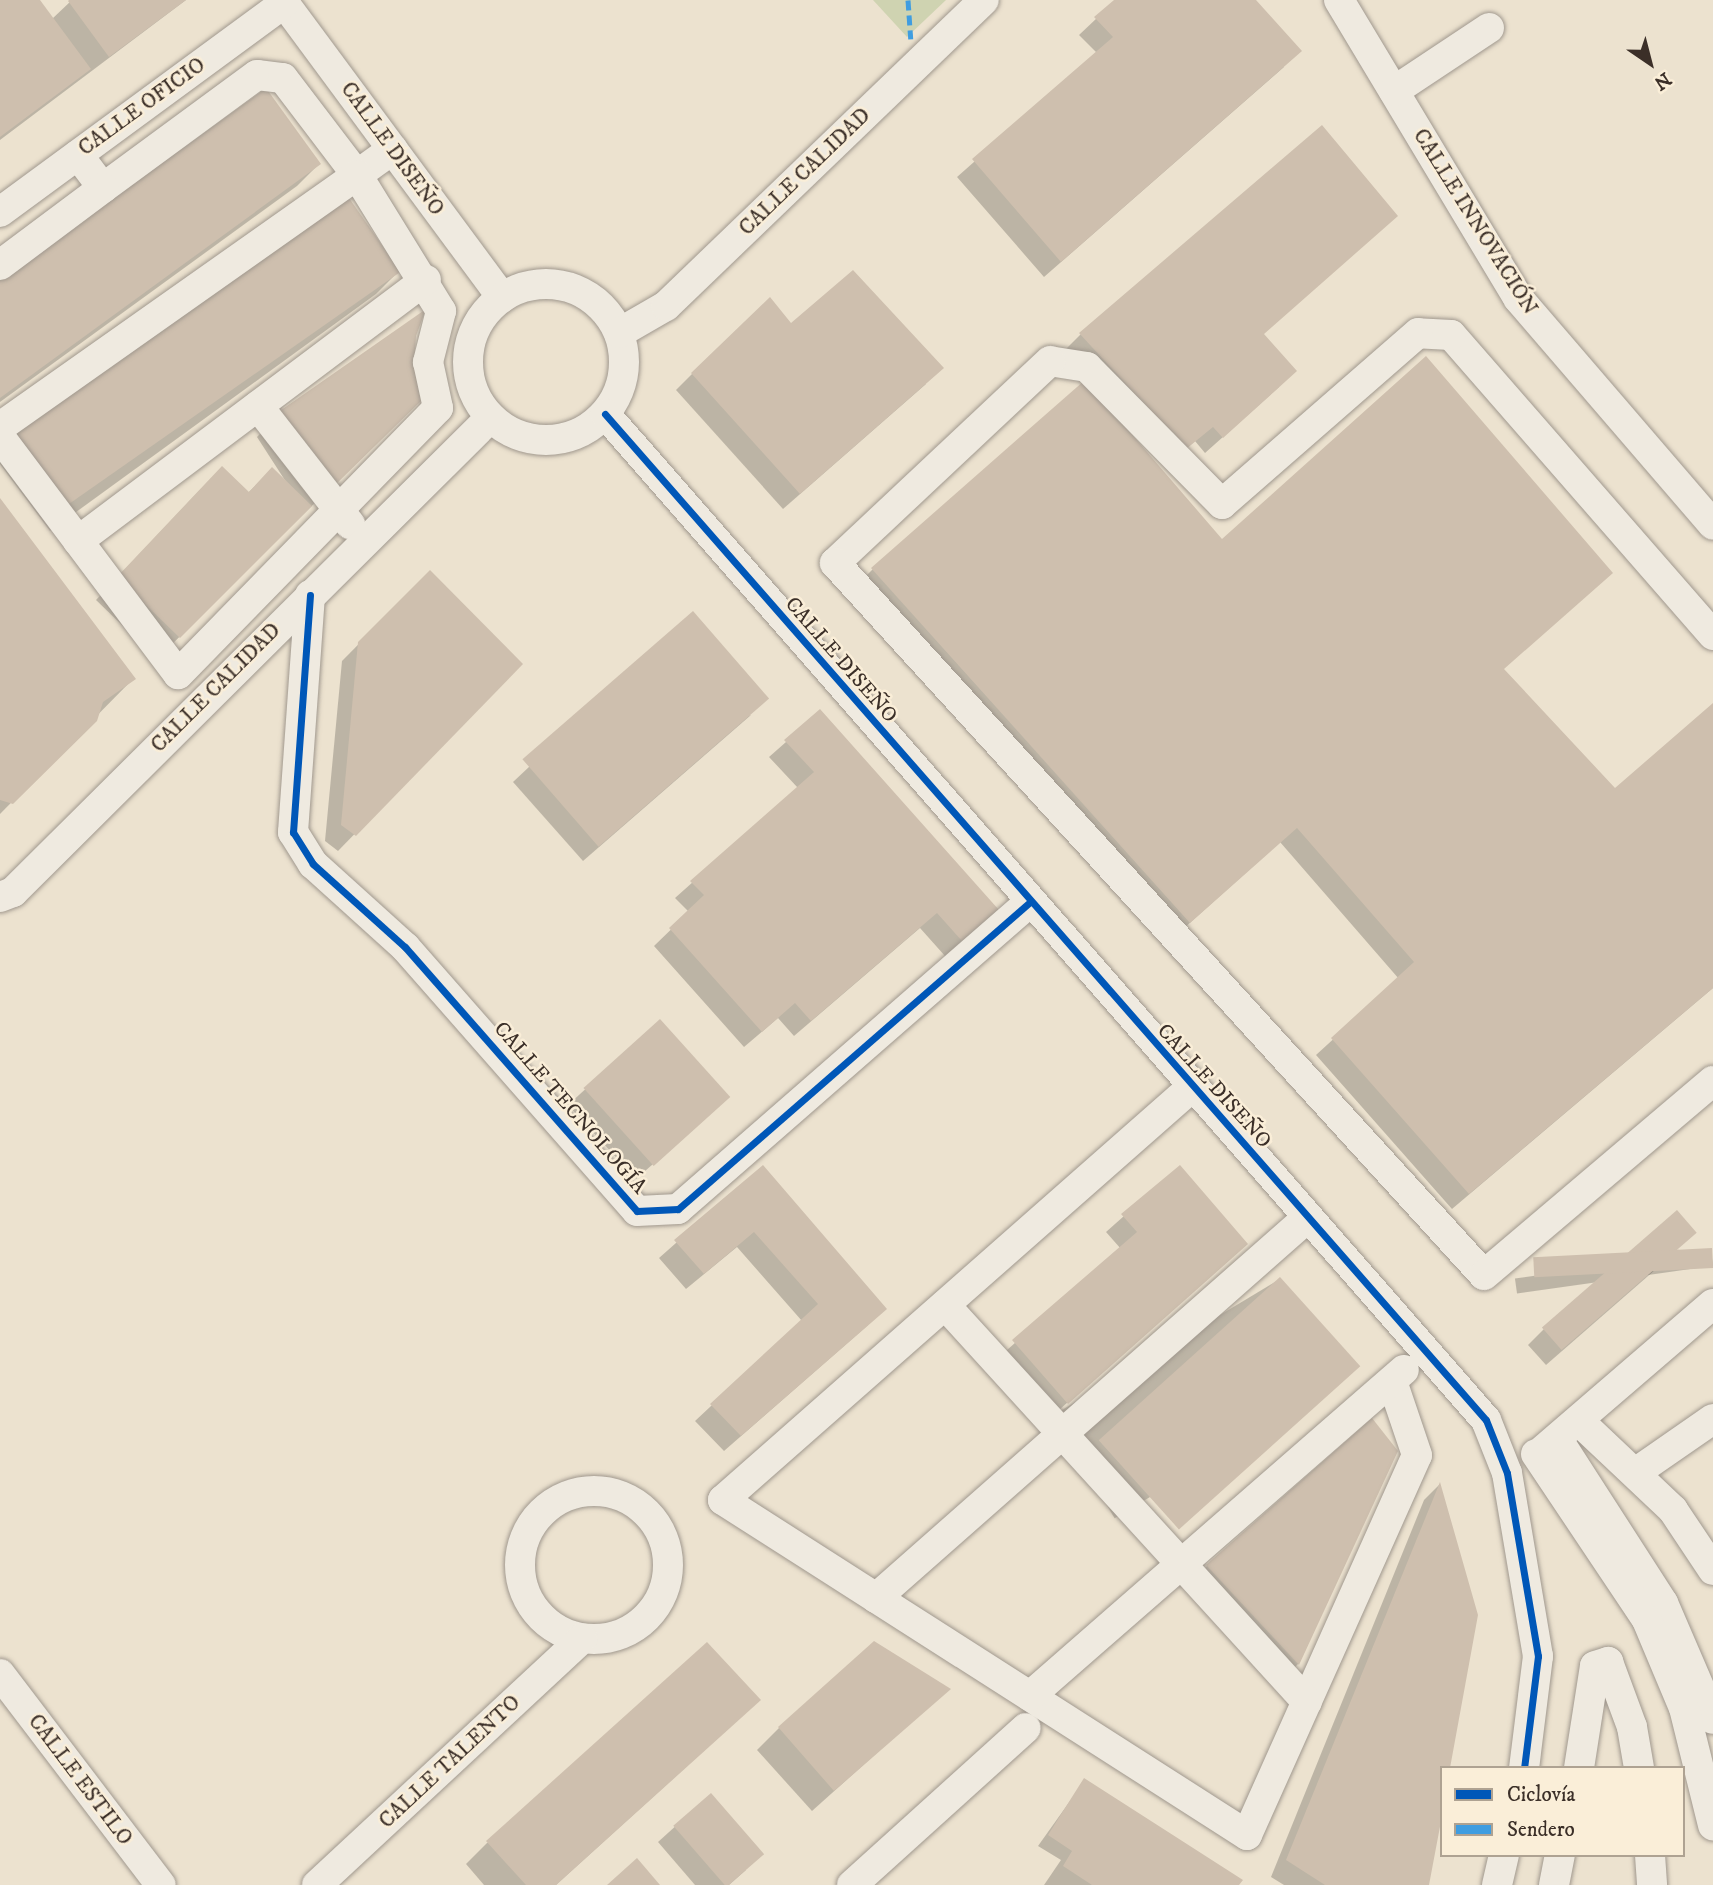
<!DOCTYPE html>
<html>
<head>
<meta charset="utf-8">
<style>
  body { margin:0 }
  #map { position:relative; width:1713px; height:1885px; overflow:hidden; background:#ece2cf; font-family:"IM FELL DW Pica",serif }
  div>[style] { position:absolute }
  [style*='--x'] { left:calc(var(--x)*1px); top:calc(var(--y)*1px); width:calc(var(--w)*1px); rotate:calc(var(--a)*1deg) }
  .green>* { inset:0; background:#cfd3b1 }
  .shadow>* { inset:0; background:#0003; transform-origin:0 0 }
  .building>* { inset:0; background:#cebfae; transform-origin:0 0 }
  .roads { filter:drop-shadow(0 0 2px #a0988e) drop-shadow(0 0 2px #a0988e) }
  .minor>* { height:30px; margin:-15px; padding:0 15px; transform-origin:15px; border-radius:15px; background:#efeae0 }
  .minor>.ring { margin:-15px; padding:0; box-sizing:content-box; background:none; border:30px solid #efeae0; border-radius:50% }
  .quiet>* { height:5px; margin-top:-2.5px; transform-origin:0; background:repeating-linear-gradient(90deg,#3f9de0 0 10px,transparent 0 15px) }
  .cycleway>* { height:7px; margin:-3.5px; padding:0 3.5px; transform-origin:3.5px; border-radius:3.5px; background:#0057b8 }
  span { translate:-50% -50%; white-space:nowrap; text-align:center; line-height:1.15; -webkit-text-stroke:5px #faeed8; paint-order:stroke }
  .street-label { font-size:21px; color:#3b2f28 }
  .legend { position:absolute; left:1440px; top:1766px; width:245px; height:91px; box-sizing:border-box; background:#faeed8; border:2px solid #aea292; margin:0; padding:9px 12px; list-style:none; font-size:21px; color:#3b2f28 }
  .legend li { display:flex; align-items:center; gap:14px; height:35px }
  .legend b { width:35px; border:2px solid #aea292 }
  .north { position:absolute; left:1615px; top:28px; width:70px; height:70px; -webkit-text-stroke:5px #faeed8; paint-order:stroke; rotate:145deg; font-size:19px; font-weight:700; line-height:28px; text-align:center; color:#3b2f28 }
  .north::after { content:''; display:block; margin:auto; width:24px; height:32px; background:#3b2f28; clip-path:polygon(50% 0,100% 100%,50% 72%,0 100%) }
</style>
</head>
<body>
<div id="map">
  <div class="green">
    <i style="clip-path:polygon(873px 0,946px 0,907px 37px)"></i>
  </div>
  <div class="shadow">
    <i style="clip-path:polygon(0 0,38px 0,52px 19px,72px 0,186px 0,0 140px)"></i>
    <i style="clip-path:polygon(1116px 0,1254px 0,1284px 67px,1044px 277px,957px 177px,1097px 53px,1079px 35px)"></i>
    <i style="clip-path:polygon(319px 164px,297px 186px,0 402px,0 282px)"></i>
    <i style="clip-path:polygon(398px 272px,376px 294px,50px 531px,0 464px,0 458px)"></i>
    <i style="clip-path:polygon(791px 325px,926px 384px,783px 509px,676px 390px,692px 374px)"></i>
    <i style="clip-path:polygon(1081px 334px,1262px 335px,1279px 387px,1205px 453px,1195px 441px,1169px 464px,1064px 351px)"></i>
    <i style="clip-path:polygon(414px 336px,412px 367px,419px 400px,157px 659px,96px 600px,200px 490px,248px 493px,272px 469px,288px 485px,257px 437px,278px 415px)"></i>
    <i style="clip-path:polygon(0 501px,133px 679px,0 814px)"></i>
    <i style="clip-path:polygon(1222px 541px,1502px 670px,1615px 791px,1713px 705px,1713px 988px,1452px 1209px,1316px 1055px,1399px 979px,1280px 842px,1173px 938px,857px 585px,873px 569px)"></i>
    <i style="clip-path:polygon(430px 572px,520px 664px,338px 851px,325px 841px,342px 661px)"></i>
    <i style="clip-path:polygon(820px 712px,997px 910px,945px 956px,920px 928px,794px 1036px,778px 1018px,744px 1047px,654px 946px,689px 912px,675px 898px,798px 788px,769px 757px)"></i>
    <i style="clip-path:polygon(751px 715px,583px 861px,513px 782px,530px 766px)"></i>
    <i style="clip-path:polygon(660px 1021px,711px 1113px,636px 1179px,568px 1105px)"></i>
    <i style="clip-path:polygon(762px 1167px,868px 1325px,724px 1451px,695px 1421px,802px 1321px,737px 1247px,686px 1289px,659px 1258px)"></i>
    <i style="clip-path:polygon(1179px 1167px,1246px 1244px,1050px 1418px,998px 1358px,1121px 1249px,1106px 1232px)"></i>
    <i style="clip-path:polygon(1679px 1249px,1546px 1365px,1528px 1345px,1544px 1329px)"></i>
    <i style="left:1711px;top:1251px;width:15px;height:198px;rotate:82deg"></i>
    <i style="left:1280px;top:1279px;width:120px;height:265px;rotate:59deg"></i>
    <i style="clip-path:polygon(1396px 1451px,1298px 1664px,1282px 1680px,1191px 1582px,1207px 1566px)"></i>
    <i style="clip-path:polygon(1439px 1485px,1442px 1768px,1427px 1885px,1284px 1885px,1271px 1877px,1424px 1500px)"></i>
    <i style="clip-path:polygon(948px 1689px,812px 1811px,757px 1750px,779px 1728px)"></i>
    <i style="clip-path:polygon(742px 1716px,556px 1885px,484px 1885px,466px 1864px,487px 1843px)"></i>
    <i style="clip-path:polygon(1085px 1780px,1237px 1885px,1044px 1885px,1061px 1860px,1038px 1846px)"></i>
    <i style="clip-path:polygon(710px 1795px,746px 1870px,729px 1885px,695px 1885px,658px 1842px)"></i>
  </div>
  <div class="building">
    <i style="clip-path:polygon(0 0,40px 0,91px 69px,0 137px)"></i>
    <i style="clip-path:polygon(186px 0,109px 57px,68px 1px,69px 0)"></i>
    <i style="clip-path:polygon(1114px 0,1256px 0,1302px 51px,1061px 262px,972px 159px,1113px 37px,1094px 17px)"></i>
    <i style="clip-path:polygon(266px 88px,321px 164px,0 398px,0 280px)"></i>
    <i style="clip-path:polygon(1322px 125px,1398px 216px,1264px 334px,1297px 371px,1223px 438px,1213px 427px,1186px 449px,1079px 333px)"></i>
    <i style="left:349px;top:198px;width:90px;height:408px;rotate:55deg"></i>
    <i style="clip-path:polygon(853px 270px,944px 368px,800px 494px,691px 373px,770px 297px,791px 323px)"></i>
    <i style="clip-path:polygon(426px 309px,416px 336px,414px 367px,421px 401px,330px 490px,277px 413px)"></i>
    <i style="clip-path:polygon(1426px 356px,1613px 573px,1504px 669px,1615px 788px,1713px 703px,1713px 988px,1469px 1194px,1331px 1038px,1414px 962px,1297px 828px,1190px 923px,871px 568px,1085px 380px,1222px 539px)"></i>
    <i style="clip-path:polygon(222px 466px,249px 492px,272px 467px,312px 506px,180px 638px,117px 577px)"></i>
    <i style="clip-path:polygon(0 498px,136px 679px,103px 702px,97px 721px,13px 804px,0 800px)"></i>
    <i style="clip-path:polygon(430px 570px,523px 664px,356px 836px,341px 825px,358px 642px)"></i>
    <i style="left:693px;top:611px;width:116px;height:226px;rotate:49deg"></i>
    <i style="clip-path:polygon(820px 709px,999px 910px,962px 941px,937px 913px,811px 1021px,795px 1003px,762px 1032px,669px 928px,704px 895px,690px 881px,814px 772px,784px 740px)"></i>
    <i style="left:660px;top:1019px;width:105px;height:103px;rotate:48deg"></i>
    <i style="clip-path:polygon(763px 1165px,887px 1309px,741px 1436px,710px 1404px,818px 1304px,754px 1232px,704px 1274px,674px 1240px)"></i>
    <i style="clip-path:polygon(1180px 1165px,1248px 1244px,1068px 1404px,1012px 1340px,1137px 1232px,1121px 1214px)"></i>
    <i style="left:1677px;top:1210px;width:30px;height:179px;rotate:49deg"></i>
    <i style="left:1712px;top:1248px;width:20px;height:179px;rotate:87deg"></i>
    <i style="left:1280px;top:1277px;width:120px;height:244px;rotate:48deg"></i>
    <i style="clip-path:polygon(1372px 1418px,1398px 1451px,1299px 1665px,1206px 1565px)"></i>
    <i style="clip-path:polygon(1440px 1482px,1478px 1615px,1450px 1768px,1442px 1768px,1442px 1816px,1429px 1885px,1325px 1885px,1286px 1860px)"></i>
    <i style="clip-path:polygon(874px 1641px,951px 1689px,834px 1791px,778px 1727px)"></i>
    <i style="clip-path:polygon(707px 1642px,761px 1700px,556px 1885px,526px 1885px,486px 1841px)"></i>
    <i style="clip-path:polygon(1084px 1778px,1243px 1880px,1239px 1885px,1092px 1885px,1063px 1866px,1072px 1851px,1048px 1835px)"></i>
    <i style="left:711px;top:1793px;width:81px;height:50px;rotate:49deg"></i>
    <i style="clip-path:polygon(637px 1858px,660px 1885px,607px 1885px)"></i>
  </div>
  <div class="roads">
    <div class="minor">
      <i style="--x:282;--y:0;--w:370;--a:53.5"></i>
      <i style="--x:1339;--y:0;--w:348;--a:59"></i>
      <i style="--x:1518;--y:298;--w:299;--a:49.3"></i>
      <i style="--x:1394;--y:91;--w:114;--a:-33.6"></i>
      <i style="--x:78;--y:155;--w:41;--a:52.9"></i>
      <i style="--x:103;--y:188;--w:191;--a:-36.3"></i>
      <i style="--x:257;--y:75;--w:26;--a:7"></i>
      <i style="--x:283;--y:78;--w:122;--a:52.7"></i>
      <i style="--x:357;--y:175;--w:44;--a:-35.8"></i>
      <i style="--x:0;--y:212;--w:353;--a:-36.3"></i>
      <i style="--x:0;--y:265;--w:129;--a:-36.8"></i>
      <i class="ring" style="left:468px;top:284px;width:126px;height:126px"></i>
      <i style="--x:619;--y:333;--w:54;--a:-29.9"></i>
      <i style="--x:666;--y:306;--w:441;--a:-43.9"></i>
      <i style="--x:258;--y:406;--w:150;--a:52.1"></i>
      <i style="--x:605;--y:414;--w:1337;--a:48.79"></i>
      <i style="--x:1486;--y:1420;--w:57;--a:68.4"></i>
      <i style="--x:1507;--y:1473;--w:186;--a:80.4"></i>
      <i style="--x:1538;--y:1656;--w:113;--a:97.1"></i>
      <i style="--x:0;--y:427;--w:437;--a:-35.2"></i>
      <i style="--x:357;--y:175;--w:160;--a:58.3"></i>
      <i style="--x:441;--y:311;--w:53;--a:104.3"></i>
      <i style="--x:428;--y:362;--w:47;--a:77.7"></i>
      <i style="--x:438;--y:408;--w:372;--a:134.3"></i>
      <i style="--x:178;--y:674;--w:296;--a:-126.9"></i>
      <i style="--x:78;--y:541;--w:435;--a:-36.9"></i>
      <i style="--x:310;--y:595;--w:238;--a:94.1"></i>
      <i style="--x:293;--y:832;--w:38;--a:58"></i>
      <i style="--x:313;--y:864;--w:124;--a:42.1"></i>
      <i style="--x:405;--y:947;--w:351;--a:48.7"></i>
      <i style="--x:637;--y:1211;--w:41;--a:-2.8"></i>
      <i style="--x:678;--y:1209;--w:466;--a:-41.1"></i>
      <i style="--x:1713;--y:635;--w:398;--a:-131.1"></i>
      <i style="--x:1451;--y:335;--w:33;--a:-177"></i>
      <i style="--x:1418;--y:333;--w:260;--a:138.9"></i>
      <i style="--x:1222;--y:504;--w:192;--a:-134.6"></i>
      <i style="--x:1087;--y:367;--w:37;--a:-171"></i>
      <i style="--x:1050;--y:361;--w:295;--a:136.8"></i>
      <i style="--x:835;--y:563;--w:963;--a:47.65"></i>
      <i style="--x:1484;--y:1275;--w:300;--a:-40.3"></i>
      <i style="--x:0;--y:897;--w:14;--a:-21"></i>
      <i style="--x:13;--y:892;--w:672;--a:-44.82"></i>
      <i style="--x:1192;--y:1087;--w:625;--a:138.63"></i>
      <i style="--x:723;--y:1500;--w:622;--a:32.59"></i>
      <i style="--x:1247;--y:1835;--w:416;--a:-65.9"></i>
      <i style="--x:1417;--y:1455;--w:78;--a:-108.7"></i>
      <i style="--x:945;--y:1305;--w:537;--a:47.64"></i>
      <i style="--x:1580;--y:1422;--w:128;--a:43.4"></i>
      <i style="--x:1673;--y:1510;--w:72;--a:56.3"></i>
      <i style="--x:1558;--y:1440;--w:194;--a:57.2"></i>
      <i style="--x:1663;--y:1603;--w:126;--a:66.7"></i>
      <i style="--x:1543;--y:1450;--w:224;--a:-40.7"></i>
      <i style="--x:1536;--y:1454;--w:200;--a:56.2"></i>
      <i style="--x:1647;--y:1620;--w:95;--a:67.2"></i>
      <i style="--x:1684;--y:1708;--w:121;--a:76.1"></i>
      <i style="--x:1635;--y:1473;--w:95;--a:-34.7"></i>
      <i class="ring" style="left:520px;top:1491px;width:118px;height:118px"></i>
      <i style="--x:876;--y:1598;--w:575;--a:-41.4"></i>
      <i style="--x:0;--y:1674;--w:265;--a:52.7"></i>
      <i style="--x:1030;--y:1696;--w:496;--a:-41.1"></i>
      <i style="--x:1579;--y:1768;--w:103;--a:-81.1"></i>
      <i style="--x:1595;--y:1666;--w:14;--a:-17"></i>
      <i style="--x:1608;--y:1662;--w:69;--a:69.7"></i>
      <i style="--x:1632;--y:1727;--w:42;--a:80.3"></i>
      <i style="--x:1650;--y:1855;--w:30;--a:86"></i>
      <i style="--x:317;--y:1885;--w:362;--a:-42.9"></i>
      <i style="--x:852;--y:1885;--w:234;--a:-42.1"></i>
      <i style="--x:1497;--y:1885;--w:31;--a:-77"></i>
      <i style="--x:1554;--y:1885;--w:31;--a:-79"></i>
    </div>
  </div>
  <div class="quiet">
    <i style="--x:908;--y:0;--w:39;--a:86"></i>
  </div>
  <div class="cycleway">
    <i style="--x:605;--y:414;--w:1337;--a:48.79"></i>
    <i style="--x:1486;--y:1420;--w:57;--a:68.4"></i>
    <i style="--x:1507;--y:1473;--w:186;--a:80.4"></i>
    <i style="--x:1538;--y:1656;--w:113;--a:97.1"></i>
    <i style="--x:310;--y:595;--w:238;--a:94.1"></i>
    <i style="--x:293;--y:832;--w:38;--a:58"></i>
    <i style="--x:313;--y:864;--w:124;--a:42.1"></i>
    <i style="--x:405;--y:947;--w:351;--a:48.7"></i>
    <i style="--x:637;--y:1211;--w:41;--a:-2.8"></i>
    <i style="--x:678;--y:1209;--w:466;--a:-41.1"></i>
  </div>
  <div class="street-label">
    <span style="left:142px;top:107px;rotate:-36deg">CALLE OFICIO</span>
    <span style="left:392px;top:149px;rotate:54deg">CALLE DISEÑO</span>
    <span style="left:805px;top:172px;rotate:-44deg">CALLE CALIDAD</span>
    <span style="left:1475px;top:222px;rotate:58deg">CALLE INNOVACIÓN</span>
    <span style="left:841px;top:660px;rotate:49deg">CALLE DISEÑO</span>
    <span style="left:216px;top:688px;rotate:-45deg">CALLE CALIDAD</span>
    <span style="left:1214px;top:1086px;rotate:48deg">CALLE DISEÑO</span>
    <span style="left:570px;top:1108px;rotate:49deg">CALLE TECNOLOGÍA</span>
    <span style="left:450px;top:1762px;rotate:-43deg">CALLE TALENTO</span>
    <span style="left:80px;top:1780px;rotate:53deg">CALLE ESTILO</span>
  </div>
  <ul class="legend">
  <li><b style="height:9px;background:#0057b8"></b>Ciclovía</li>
  <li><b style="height:9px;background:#3f9de0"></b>Sendero</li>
  </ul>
  <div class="north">N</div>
</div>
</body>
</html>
